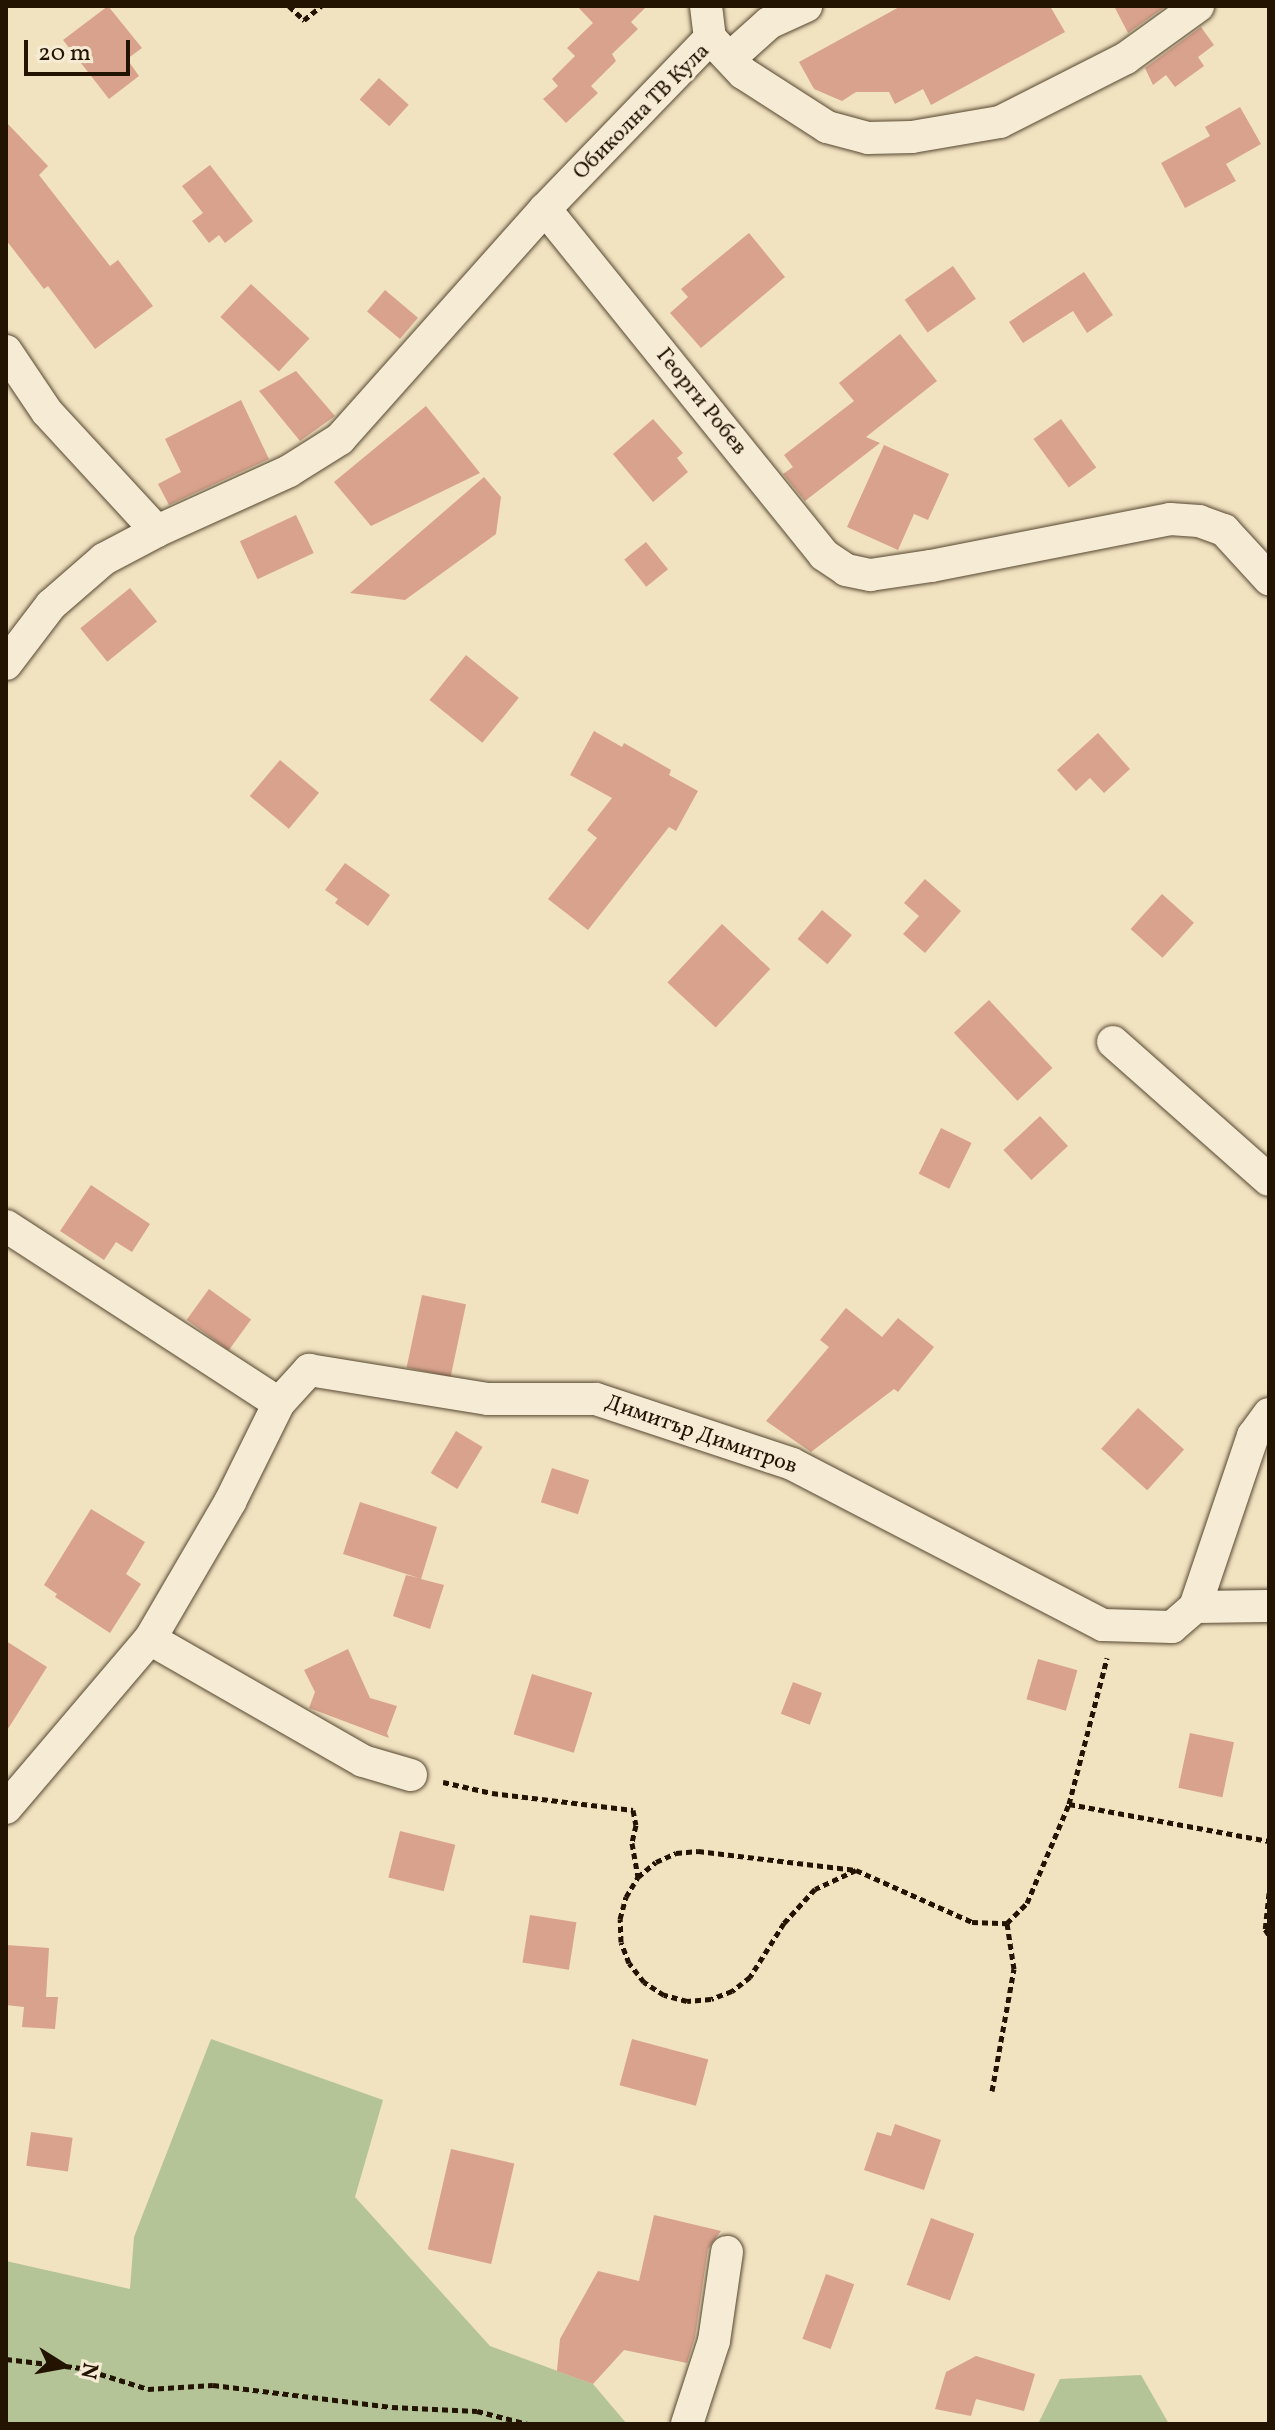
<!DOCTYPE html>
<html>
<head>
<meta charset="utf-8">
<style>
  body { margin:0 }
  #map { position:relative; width:1275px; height:2430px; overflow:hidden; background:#f1e2c0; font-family:Vollkorn,serif }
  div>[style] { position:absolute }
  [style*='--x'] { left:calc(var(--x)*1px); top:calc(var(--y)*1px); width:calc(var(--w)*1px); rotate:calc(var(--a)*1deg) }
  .green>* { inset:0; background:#b4c496 }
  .building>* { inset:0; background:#d9a28d; transform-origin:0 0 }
  .path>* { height:5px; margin-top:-2.5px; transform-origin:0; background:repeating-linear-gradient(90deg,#231401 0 6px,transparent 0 10px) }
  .roads { filter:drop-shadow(0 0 2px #564831) drop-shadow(0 0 2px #564831) }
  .minor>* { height:32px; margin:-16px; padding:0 16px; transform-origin:16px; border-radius:16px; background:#f6ecd6 }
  span { translate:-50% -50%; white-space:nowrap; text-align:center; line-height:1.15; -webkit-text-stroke:6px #f6ecd6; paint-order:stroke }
  .street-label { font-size:22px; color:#231401 }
  .frame { position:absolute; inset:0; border:8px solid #231401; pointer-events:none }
  .north { position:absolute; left:24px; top:2326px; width:80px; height:80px; -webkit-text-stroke:6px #f6ecd6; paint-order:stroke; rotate:101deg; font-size:22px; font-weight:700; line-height:32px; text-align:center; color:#231401 }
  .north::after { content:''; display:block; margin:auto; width:28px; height:36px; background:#231401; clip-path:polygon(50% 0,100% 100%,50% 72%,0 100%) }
  .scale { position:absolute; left:24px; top:40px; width:106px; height:36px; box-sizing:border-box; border:4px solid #231401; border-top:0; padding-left:10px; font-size:24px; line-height:28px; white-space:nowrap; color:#231401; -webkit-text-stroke:6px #f6ecd6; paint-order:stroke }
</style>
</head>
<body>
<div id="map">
  <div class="green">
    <i style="clip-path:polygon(211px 2039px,383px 2100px,355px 2197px,490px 2346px,593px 2384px,627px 2424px,6px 2424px,6px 2261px,130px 2289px,134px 2237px)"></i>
    <i style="clip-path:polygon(1141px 2375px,1169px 2424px,1038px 2424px,1060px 2379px)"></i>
  </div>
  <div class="building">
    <i style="clip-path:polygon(108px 6px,142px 48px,127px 59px,139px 76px,109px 99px,63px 40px)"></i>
    <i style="clip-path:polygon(577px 6px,647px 6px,631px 22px,638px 29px,612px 54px,616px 61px,591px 86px,598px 93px,566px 123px,543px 99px,558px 86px,552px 79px,575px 56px,567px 48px,593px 23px)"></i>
    <i style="clip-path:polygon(901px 6px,1050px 6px,1065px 32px,931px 105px,923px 89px,895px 104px,889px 92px,856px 92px,842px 101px,814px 89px,799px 62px)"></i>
    <i style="clip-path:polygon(1114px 6px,1166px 6px,1128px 33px)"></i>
    <i style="clip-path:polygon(1201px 27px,1214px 45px,1198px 57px,1204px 66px,1175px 87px,1166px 75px,1153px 85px,1145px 68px)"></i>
    <i style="left:379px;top:78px;width:40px;height:29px;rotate:42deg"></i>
    <i style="clip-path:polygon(1240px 107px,1261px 144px,1226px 164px,1236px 181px,1185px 208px,1161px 163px,1210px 136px,1205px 127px)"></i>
    <i style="clip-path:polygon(6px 122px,48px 166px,39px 175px,110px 266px,118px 260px,153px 306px,95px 349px,48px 286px,44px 289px,6px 240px)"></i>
    <i style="clip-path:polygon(210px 165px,253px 221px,225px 243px,219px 235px,209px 243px,192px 221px,203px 213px,182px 186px)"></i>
    <i style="clip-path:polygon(749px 233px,785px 277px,701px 348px,670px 313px,688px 297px,681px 289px)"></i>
    <i style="left:953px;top:266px;width:40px;height:59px;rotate:55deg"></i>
    <i style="clip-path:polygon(1084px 272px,1113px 315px,1087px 333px,1073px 311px,1023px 343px,1009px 322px)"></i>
    <i style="left:251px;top:284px;width:80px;height:45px;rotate:43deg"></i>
    <i style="left:385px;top:290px;width:43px;height:28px;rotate:40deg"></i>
    <i style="clip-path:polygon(900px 334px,937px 381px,866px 437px,880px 443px,805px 501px,783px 474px,793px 467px,784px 455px,854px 401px,839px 383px)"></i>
    <i style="clip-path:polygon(296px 371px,335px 416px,300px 441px,259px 391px)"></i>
    <i style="clip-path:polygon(241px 400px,269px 459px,169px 505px,158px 484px,181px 472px,165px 439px)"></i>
    <i style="clip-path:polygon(426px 406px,480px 473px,371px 526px,334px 482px)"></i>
    <i style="clip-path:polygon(653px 419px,683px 453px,677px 458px,688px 472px,653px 502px,613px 454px)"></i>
    <i style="left:1061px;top:419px;width:60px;height:34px;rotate:54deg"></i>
    <i style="clip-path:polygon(884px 445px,949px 474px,928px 520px,914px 514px,898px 550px,847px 527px)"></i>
    <i style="clip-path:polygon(484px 477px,501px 497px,496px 534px,405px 600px,350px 593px)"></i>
    <i style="left:296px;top:515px;width:42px;height:62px;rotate:65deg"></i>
    <i style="left:646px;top:542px;width:35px;height:28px;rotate:51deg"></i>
    <i style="left:130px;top:588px;width:43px;height:64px;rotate:51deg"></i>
    <i style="left:466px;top:655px;width:68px;height:58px;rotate:39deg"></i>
    <i style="clip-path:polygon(594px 731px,622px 747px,624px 743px,671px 770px,669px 775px,698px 791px,676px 831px,669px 827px,588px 930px,548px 899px,597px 838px,587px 830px,612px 798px,570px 775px)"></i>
    <i style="clip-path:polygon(1098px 733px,1130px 769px,1104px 793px,1090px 778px,1076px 791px,1057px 770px)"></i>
    <i style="left:280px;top:760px;width:51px;height:47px;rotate:40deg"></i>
    <i style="clip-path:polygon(345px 863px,390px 895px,368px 926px,335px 903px,338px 899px,325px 890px)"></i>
    <i style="clip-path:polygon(925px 879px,961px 911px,925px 953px,903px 934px,919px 916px,904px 903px)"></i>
    <i style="left:1162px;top:894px;width:43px;height:47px;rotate:42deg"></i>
    <i style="left:822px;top:910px;width:39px;height:38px;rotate:40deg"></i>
    <i style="left:722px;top:924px;width:66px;height:80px;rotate:43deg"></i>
    <i style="left:989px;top:1000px;width:93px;height:48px;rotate:47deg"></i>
    <i style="left:1040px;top:1116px;width:41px;height:50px;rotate:47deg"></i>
    <i style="left:941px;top:1128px;width:34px;height:51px;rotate:26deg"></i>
    <i style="clip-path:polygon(91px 1185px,150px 1224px,132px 1252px,116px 1242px,104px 1260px,60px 1231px)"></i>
    <i style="left:209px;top:1289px;width:52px;height:38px;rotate:36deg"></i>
    <i style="left:422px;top:1295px;width:45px;height:74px;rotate:12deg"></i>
    <i style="clip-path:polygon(846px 1308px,882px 1337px,898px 1318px,934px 1347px,898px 1392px,894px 1389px,811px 1452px,766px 1421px,829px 1347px,820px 1340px)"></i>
    <i style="left:1138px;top:1408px;width:62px;height:55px;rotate:42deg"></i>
    <i style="left:456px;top:1431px;width:31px;height:49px;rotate:31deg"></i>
    <i style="left:552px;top:1468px;width:39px;height:36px;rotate:18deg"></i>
    <i style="clip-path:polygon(360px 1502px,437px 1527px,421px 1579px,444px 1585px,430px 1629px,393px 1616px,406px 1575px,419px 1578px,343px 1554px)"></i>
    <i style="clip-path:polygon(91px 1509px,145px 1542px,126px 1574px,141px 1584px,110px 1633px,55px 1597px,57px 1594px,44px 1585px)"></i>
    <i style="clip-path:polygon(6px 1641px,47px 1667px,6px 1732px)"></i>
    <i style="clip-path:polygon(348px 1649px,370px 1698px,397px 1706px,387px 1733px,389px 1738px,309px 1708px,315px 1692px,304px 1670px)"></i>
    <i style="left:1038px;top:1659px;width:41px;height:42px;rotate:16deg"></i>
    <i style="left:532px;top:1674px;width:63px;height:63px;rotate:17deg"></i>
    <i style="left:793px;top:1682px;width:31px;height:34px;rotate:21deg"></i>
    <i style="left:1190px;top:1733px;width:45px;height:56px;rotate:12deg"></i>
    <i style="left:400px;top:1831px;width:57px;height:48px;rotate:14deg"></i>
    <i style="left:530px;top:1915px;width:47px;height:48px;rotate:9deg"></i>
    <i style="clip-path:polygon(6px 1945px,49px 1948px,46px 1997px,58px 1997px,55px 2029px,22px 2027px,24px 2007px,6px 2005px)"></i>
    <i style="left:632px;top:2039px;width:79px;height:48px;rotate:15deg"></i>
    <i style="clip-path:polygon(895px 2124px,941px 2140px,924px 2190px,864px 2170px,877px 2132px,891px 2136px)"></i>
    <i style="left:31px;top:2132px;width:42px;height:34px;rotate:8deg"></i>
    <i style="left:451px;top:2149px;width:65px;height:103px;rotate:13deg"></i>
    <i style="clip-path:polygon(654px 2215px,721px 2231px,708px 2249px,695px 2337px,687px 2363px,624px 2350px,593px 2384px,557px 2371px,560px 2339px,598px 2271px,639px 2281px)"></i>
    <i style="left:931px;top:2218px;width:46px;height:71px;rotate:20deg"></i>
    <i style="left:826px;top:2274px;width:30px;height:69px;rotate:20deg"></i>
    <i style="clip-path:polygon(976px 2356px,1035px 2374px,1024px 2411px,976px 2399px,971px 2416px,935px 2409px,946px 2372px)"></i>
  </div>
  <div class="path">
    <i style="--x:289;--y:6;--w:21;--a:43"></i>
    <i style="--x:304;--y:20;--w:22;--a:-39"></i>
    <i style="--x:443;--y:1782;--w:50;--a:12.7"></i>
    <i style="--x:492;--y:1793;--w:142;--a:6.9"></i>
    <i style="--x:633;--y:1810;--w:15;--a:79"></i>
    <i style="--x:636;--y:1825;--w:18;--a:103"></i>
    <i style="--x:632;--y:1843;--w:35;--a:80"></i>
    <i style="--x:1069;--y:1804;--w:203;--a:10.5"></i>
    <i style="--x:856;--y:1870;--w:45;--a:155.1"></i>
    <i style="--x:815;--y:1889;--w:46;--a:132.4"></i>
    <i style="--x:784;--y:1923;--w:64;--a:122.2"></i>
    <i style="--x:750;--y:1977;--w:23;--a:142"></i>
    <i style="--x:732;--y:1991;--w:22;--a:159"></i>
    <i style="--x:711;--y:1999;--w:24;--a:175"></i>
    <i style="--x:687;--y:2001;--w:24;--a:-165"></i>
    <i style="--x:664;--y:1995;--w:24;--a:-147"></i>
    <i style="--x:644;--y:1982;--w:24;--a:-128"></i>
    <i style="--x:629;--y:1963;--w:22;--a:-111"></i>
    <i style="--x:621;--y:1942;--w:23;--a:-92"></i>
    <i style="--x:620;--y:1919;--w:23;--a:-75"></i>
    <i style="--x:626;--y:1897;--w:23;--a:-59"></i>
    <i style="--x:638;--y:1877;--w:23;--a:-40"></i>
    <i style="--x:656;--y:1862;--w:22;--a:-24"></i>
    <i style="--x:676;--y:1853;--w:22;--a:-5"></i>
    <i style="--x:698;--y:1851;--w:159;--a:6.9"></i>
    <i style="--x:856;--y:1870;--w:127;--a:24.1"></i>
    <i style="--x:972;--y:1922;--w:35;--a:2"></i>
    <i style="--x:1007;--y:1923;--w:28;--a:-45"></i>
    <i style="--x:1027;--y:1903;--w:108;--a:-67"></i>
    <i style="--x:1069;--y:1804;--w:151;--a:-75.4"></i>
    <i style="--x:1269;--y:1893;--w:36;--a:96"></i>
    <i style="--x:1265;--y:1929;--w:7;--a:56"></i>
    <i style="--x:992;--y:2091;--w:124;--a:-79.8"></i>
    <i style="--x:1014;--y:1969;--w:47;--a:-98.7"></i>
    <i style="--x:6;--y:2359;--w:76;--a:6.8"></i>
    <i style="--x:81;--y:2368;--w:70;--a:17.4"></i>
    <i style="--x:148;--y:2389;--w:65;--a:-3.5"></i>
    <i style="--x:213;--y:2385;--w:180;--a:7"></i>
    <i style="--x:392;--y:2407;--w:85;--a:2.7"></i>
    <i style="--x:477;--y:2411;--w:53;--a:14.3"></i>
  </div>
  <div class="roads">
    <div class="minor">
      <i style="--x:706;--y:6;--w:32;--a:83"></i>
      <i style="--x:730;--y:58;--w:52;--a:-41.9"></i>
      <i style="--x:769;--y:23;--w:41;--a:-24.7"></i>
      <i style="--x:545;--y:209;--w:444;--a:51.1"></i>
      <i style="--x:824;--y:555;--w:27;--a:34"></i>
      <i style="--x:846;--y:570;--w:25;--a:12"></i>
      <i style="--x:870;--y:575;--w:62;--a:-8.4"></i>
      <i style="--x:931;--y:566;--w:244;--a:-11.1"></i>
      <i style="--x:1170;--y:519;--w:29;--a:4"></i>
      <i style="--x:1199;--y:521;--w:27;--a:20"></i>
      <i style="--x:1224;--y:530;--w:67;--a:47.4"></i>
      <i style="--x:6;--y:351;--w:73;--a:56.1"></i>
      <i style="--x:47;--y:412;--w:162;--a:47.3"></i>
      <i style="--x:6;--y:664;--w:74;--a:-52.7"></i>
      <i style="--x:51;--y:605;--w:70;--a:-41"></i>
      <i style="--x:104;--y:559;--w:60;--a:-27.8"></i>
      <i style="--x:157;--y:531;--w:145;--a:-24.4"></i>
      <i style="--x:289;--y:471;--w:60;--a:-32.1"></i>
      <i style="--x:340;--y:439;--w:308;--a:-48.3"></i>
      <i style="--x:545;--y:209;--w:238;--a:-46"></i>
      <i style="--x:710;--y:38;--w:48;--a:46.7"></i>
      <i style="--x:743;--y:73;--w:100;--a:32.7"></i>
      <i style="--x:827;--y:127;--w:42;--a:15"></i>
      <i style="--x:868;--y:138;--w:44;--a:-1.3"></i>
      <i style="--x:912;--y:137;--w:89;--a:-9.7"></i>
      <i style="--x:1000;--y:122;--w:141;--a:-26.9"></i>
      <i style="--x:1126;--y:58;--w:89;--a:-35.8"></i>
      <i style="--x:1113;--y:1042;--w:208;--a:41.5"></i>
      <i style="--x:6;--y:1226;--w:325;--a:33"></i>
      <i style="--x:1195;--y:1607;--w:181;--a:-71.3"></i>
      <i style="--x:1253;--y:1436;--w:27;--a:-54"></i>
      <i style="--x:150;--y:1639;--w:245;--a:29.8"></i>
      <i style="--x:363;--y:1761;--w:50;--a:16.3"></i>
      <i style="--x:6;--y:1808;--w:222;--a:-49.6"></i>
      <i style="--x:150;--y:1639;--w:159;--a:-59.7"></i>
      <i style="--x:230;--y:1502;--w:110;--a:-63.7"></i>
      <i style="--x:279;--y:1403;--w:45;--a:-47.7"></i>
      <i style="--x:309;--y:1370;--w:181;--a:9.2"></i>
      <i style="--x:488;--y:1399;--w:108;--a:0"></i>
      <i style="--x:596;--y:1399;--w:206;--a:18.3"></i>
      <i style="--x:792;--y:1464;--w:350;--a:27.4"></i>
      <i style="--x:1103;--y:1625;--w:69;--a:1.7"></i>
      <i style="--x:1172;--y:1627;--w:30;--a:-41"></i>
      <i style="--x:1195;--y:1607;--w:74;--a:-0.8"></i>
      <i style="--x:687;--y:2424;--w:87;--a:-72"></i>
      <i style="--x:714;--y:2341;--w:90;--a:-81.7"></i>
    </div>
  </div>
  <div class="street-label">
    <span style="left:642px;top:112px;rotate:-45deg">Обиколна ТВ Кула</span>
    <span style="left:701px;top:402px;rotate:51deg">Георги Робев</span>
    <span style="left:701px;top:1435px;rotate:19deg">Димитър Димитров</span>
  </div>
  <div class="frame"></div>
  <div class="north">N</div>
  <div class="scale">20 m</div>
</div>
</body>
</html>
